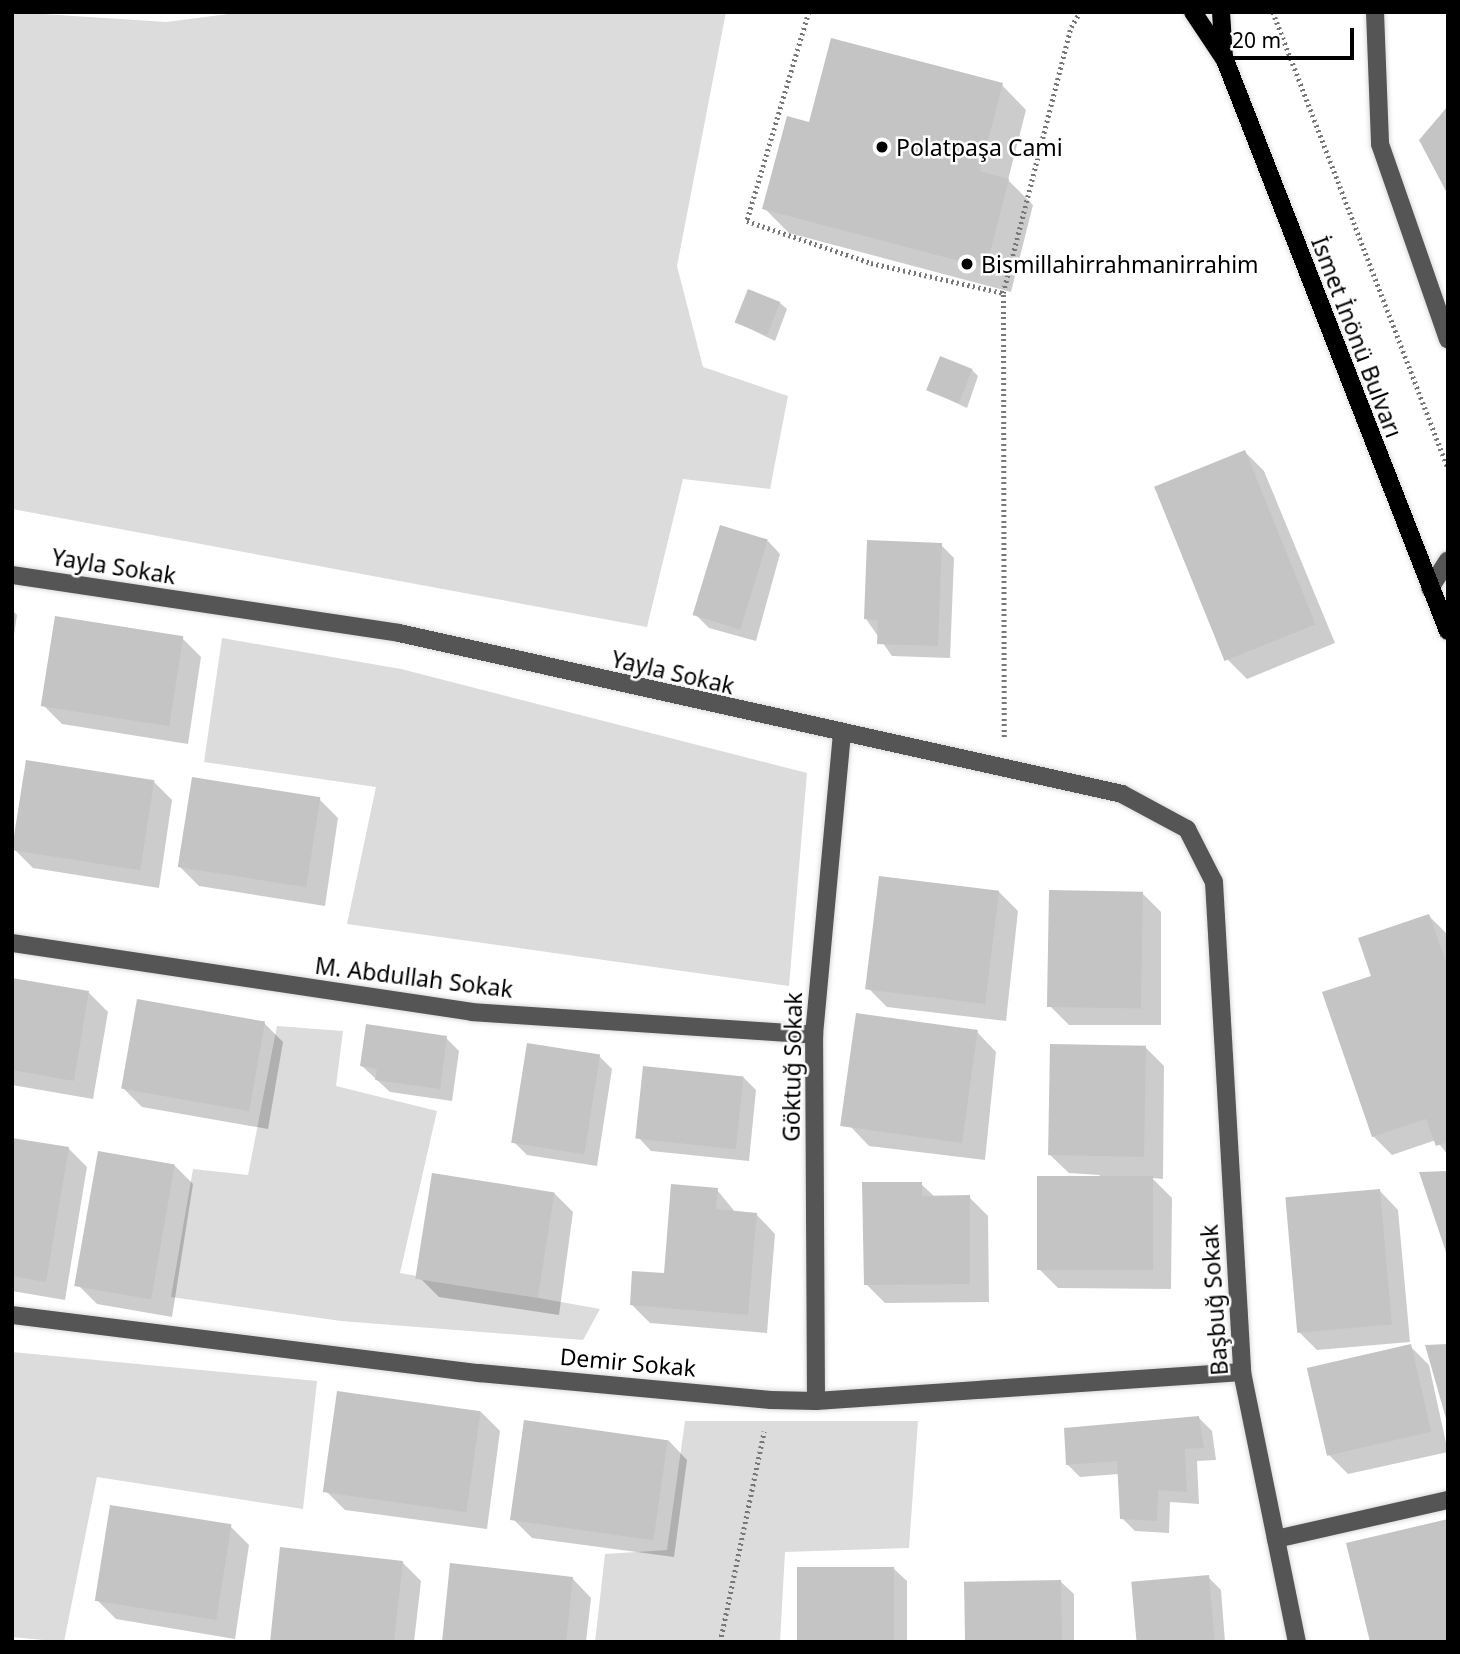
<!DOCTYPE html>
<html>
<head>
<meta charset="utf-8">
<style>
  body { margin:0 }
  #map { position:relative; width:1460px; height:1654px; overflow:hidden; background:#fff; font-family:"Noto Sans",sans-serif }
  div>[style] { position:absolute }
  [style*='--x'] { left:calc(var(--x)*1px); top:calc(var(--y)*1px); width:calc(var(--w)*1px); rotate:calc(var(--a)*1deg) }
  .green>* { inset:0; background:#dcdcdc }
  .shadow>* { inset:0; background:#0003 }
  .building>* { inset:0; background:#c4c4c4; transform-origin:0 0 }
  .path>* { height:4.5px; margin-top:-2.25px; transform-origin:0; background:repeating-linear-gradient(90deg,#777 0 2px,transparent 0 5.5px) }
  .roads { filter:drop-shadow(0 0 2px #dbdbdb) drop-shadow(0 0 2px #dbdbdb) }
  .minor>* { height:18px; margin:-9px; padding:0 9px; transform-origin:9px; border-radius:9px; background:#555 }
  .major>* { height:18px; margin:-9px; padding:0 9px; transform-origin:9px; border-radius:9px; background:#000 }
  .dots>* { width:19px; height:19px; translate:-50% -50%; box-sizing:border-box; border:4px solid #fff; border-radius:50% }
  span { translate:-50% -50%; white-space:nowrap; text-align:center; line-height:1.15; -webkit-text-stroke:5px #fff; paint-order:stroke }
  .poi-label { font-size:23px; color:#000 }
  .left { translate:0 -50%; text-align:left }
  .street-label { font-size:23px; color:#000 }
  .frame { position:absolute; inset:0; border:14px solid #000; pointer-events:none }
  .scale { position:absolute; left:1219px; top:28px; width:135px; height:32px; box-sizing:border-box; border:4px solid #000; border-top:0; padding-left:9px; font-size:21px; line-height:24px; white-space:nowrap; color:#000; -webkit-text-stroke:5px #fff; paint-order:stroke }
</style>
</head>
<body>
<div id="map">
  <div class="green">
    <i style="clip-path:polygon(12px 12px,166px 22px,244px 12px,726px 12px,677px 266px,703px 367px,788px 396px,770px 489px,683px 479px,647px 627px,12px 509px)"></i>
    <i style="clip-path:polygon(222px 638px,401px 669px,807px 773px,789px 986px,347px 924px,376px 787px,204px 762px)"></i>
    <i style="clip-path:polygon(277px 1026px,343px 1031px,336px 1086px,437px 1111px,400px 1273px,600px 1309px,583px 1340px,341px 1321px,171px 1297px,193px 1169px,248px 1175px)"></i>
    <i style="clip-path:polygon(12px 1352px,317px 1381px,303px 1509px,97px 1477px,64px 1642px,12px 1637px)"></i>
    <i style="clip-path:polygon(685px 1421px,918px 1421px,909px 1548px,785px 1552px,780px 1642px,595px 1642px,605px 1554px,667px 1550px)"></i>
  </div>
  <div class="shadow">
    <i style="clip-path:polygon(1002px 85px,1026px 110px,1008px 180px,1033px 205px,1011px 292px,789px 233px,764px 208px,810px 125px)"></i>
    <i style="clip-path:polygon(780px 303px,787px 309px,775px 341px,738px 323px)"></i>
    <i style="clip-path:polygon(972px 370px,978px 376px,967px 408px,929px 390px)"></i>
    <i style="clip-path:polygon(1245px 452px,1264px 471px,1335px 643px,1247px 679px,1228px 660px)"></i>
    <i style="clip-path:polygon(768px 541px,780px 554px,756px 641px,709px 628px,696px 615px)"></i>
    <i style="clip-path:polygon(941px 545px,954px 558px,950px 658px,892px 656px,866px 619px)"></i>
    <i style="clip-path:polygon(12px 610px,17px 615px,12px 648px)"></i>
    <i style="clip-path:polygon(182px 638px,201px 657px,188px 744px,62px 724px,43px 705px)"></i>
    <i style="clip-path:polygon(153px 781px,172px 800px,159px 888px,33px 868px,14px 849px)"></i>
    <i style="clip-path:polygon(319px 799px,338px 818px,325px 906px,199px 886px,180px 867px)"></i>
    <i style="clip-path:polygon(999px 892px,1018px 911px,1006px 1021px,887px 1007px,868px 988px)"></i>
    <i style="clip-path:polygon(1142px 893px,1161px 912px,1161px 1025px,1069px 1025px,1050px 1006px)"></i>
    <i style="clip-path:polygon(1429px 916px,1448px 935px,1448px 1155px,1436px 1140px,1392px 1155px,1373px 1136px,1373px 977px)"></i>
    <i style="clip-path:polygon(12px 979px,89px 993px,108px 1012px,93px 1099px,12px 1085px)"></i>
    <i style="clip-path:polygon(264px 1023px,283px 1042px,268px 1129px,142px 1107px,123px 1088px)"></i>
    <i style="clip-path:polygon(977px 1032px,996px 1052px,985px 1160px,869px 1146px,850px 1126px)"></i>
    <i style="clip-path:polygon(446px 1038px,459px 1051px,452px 1101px,390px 1092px,362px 1066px)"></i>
    <i style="clip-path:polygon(1145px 1047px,1164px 1066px,1163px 1179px,1152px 1178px,1172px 1198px,1171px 1289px,1058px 1288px,1039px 1269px,1100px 1175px,1069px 1173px,1049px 1154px)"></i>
    <i style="clip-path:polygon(599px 1056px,612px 1069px,597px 1166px,527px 1155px,514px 1142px)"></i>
    <i style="clip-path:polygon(743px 1077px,756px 1090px,749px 1161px,651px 1151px,639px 1138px)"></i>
    <i style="clip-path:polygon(12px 1139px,68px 1148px,87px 1167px,65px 1300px,12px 1291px)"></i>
    <i style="clip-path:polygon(174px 1165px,193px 1184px,172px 1317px,97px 1304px,78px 1285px)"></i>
    <i style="clip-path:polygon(921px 1184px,935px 1197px,969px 1197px,988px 1216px,989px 1302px,885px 1303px,866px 1284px)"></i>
    <i style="clip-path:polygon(717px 1190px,736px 1213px,756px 1214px,775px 1234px,767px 1333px,650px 1323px,631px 1304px,665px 1275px)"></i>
    <i style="clip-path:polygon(1379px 1190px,1398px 1210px,1410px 1342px,1317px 1350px,1298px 1331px)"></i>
    <i style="clip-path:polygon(554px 1193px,573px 1212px,559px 1315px,439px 1297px,420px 1278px)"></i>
    <i style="clip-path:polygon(1410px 1346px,1429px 1365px,1448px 1452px,1348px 1474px,1329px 1455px)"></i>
    <i style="clip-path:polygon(481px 1412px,500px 1431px,487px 1529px,345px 1510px,326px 1491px)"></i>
    <i style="clip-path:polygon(1199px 1418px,1212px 1431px,1216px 1460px,1197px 1461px,1199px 1504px,1170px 1502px,1169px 1533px,1135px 1531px,1122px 1518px,1119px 1474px,1080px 1477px,1067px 1464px)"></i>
    <i style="clip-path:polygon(668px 1440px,687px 1460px,674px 1557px,532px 1538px,513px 1519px)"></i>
    <i style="clip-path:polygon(230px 1526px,249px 1545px,235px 1639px,116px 1619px,97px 1600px)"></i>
    <i style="clip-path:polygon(402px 1562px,421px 1581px,414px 1642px,272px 1642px)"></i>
    <i style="clip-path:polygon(894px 1569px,907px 1581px,907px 1642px,799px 1642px)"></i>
    <i style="clip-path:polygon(1208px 1577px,1221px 1590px,1225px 1642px,1138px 1642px)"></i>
    <i style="clip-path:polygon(572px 1578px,591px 1598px,586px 1642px,444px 1642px)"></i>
    <i style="clip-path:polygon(1061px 1582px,1074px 1594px,1074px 1642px,966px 1642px)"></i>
  </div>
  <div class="building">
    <i style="clip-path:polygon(831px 38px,1003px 83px,980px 171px,1009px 179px,986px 268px,762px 209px,787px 116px,809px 122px)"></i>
    <i style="clip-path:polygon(1448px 106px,1448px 195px,1419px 140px)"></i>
    <i style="left:748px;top:289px;width:35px;height:36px;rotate:22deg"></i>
    <i style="left:940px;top:356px;width:35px;height:37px;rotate:22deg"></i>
    <i style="left:1245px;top:450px;width:188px;height:98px;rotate:68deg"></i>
    <i style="left:720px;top:525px;width:50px;height:94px;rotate:17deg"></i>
    <i style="clip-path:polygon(867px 540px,942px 543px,938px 646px,877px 644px,878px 620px,864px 619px)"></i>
    <i style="left:55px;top:616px;width:130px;height:91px;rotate:9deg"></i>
    <i style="left:26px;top:760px;width:130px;height:91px;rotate:9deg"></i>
    <i style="left:192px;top:777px;width:130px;height:91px;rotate:9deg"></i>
    <i style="left:879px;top:876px;width:121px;height:114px;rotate:7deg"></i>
    <i style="left:1049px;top:890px;width:94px;height:117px;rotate:1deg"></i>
    <i style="clip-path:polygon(1429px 914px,1448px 968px,1448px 1142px,1436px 1146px,1426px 1119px,1372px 1137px,1322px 992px,1371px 976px,1358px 938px)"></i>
    <i style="clip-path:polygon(12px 978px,89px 991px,74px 1081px,12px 1070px)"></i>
    <i style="left:137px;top:999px;width:130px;height:91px;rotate:10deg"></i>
    <i style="left:856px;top:1013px;width:123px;height:114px;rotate:8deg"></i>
    <i style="clip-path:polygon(366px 1024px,447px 1036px,440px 1089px,375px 1080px,377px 1069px,360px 1066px)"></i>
    <i style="left:527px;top:1043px;width:74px;height:101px;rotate:9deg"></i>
    <i style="left:1050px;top:1044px;width:96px;height:111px;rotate:1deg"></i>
    <i style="left:643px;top:1066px;width:101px;height:73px;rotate:6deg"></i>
    <i style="clip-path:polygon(12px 1138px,69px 1147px,46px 1282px,12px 1276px)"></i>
    <i style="left:98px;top:1151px;width:78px;height:137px;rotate:10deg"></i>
    <i style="clip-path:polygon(1448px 1171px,1448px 1255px,1447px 1255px,1419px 1172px)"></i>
    <i style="left:432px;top:1173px;width:124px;height:107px;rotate:9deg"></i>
    <i style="left:1037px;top:1176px;width:116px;height:94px"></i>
    <i style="clip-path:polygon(862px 1182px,922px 1182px,922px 1196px,970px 1195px,970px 1284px,864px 1285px)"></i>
    <i style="clip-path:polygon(671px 1184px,718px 1188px,716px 1209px,757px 1213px,748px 1315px,630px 1305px,632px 1271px,664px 1273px)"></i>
    <i style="left:1380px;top:1189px;width:136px;height:95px;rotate:85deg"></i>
    <i style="left:1411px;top:1344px;width:90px;height:107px;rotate:77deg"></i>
    <i style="clip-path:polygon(1448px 1344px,1448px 1421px,1447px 1422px,1425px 1345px)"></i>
    <i style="left:337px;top:1391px;width:145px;height:102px;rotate:8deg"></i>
    <i style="clip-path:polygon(1199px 1416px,1204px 1448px,1185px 1449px,1187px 1492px,1158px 1490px,1157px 1521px,1120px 1519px,1117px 1461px,1066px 1465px,1064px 1428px)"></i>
    <i style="left:524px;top:1420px;width:145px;height:101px;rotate:8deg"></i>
    <i style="left:110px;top:1505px;width:123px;height:97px;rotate:9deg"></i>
    <i style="clip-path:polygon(1448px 1519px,1448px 1642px,1370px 1642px,1346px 1543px)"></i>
    <i style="clip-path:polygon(280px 1547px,403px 1561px,394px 1642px,270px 1642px)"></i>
    <i style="clip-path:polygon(450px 1563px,573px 1577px,566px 1642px,442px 1642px)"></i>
    <i style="left:797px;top:1567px;width:97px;height:75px"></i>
    <i style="left:1209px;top:1575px;width:67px;height:78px;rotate:85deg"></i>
    <i style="left:1061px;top:1580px;width:62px;height:97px;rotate:89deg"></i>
  </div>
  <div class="path">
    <i style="--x:809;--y:12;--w:218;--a:106.5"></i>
    <i style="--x:747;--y:221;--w:131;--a:18.7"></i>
    <i style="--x:871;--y:263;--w:135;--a:12.8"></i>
    <i style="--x:1273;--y:12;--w:489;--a:69"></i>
    <i style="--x:1004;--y:737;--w:444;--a:-90.1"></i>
    <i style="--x:1003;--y:293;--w:275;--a:-75.7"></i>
    <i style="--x:1071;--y:27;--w:17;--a:-59"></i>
    <i style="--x:720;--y:1642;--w:215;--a:-78.2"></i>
  </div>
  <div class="roads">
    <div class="minor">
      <i style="--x:1375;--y:12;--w:132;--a:87.8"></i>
      <i style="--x:1380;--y:144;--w:207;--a:70.8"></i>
      <i style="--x:12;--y:575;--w:391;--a:8.5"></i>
      <i style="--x:399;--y:633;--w:741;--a:12.55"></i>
      <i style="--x:1122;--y:794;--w:74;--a:28.3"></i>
      <i style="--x:1187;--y:829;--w:59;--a:63"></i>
      <i style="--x:1214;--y:882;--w:491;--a:86.7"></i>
      <i style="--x:1242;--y:1372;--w:276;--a:78.5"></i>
      <i style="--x:1430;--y:588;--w:33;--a:-57"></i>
      <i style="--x:12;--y:943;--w:465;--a:8.5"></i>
      <i style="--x:472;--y:1012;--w:343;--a:3.8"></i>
      <i style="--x:12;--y:1315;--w:471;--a:7.1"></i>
      <i style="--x:479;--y:1373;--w:293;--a:5.3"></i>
      <i style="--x:771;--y:1400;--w:45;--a:1.3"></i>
      <i style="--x:816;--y:1401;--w:427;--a:-3.9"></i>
      <i style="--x:816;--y:1401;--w:366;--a:-90.3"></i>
      <i style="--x:814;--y:1035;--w:301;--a:-84.7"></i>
      <i style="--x:1276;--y:1539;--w:176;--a:-12.8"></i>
    </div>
    <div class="major">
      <i style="--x:1193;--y:12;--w:58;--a:56.3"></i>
      <i style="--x:1225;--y:60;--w:613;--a:68.67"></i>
      <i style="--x:1221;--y:12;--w:46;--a:86.3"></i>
    </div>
  </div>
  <div class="dots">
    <i style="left:882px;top:147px;background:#000"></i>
    <i style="left:967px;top:264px;background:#000"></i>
  </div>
  <div class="poi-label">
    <span class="left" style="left:896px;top:147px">Polatpaşa Cami</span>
    <span class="left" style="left:981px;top:264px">Bismillahirrahmanirrahim</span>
  </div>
  <div class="street-label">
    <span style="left:1357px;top:337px;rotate:69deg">İsmet İnönü Bulvarı</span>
    <span style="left:114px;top:566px;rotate:9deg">Yayla Sokak</span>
    <span style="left:673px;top:672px;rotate:13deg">Yayla Sokak</span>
    <span style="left:414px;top:977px;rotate:7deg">M. Abdullah Sokak</span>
    <span style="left:792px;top:1067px;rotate:-89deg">Göktuğ Sokak</span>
    <span style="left:1214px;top:1300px;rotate:-94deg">Başbuğ Sokak</span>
    <span style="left:628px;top:1362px;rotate:5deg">Demir Sokak</span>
  </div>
  <div class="frame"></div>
  <div class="scale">20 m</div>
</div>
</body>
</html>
